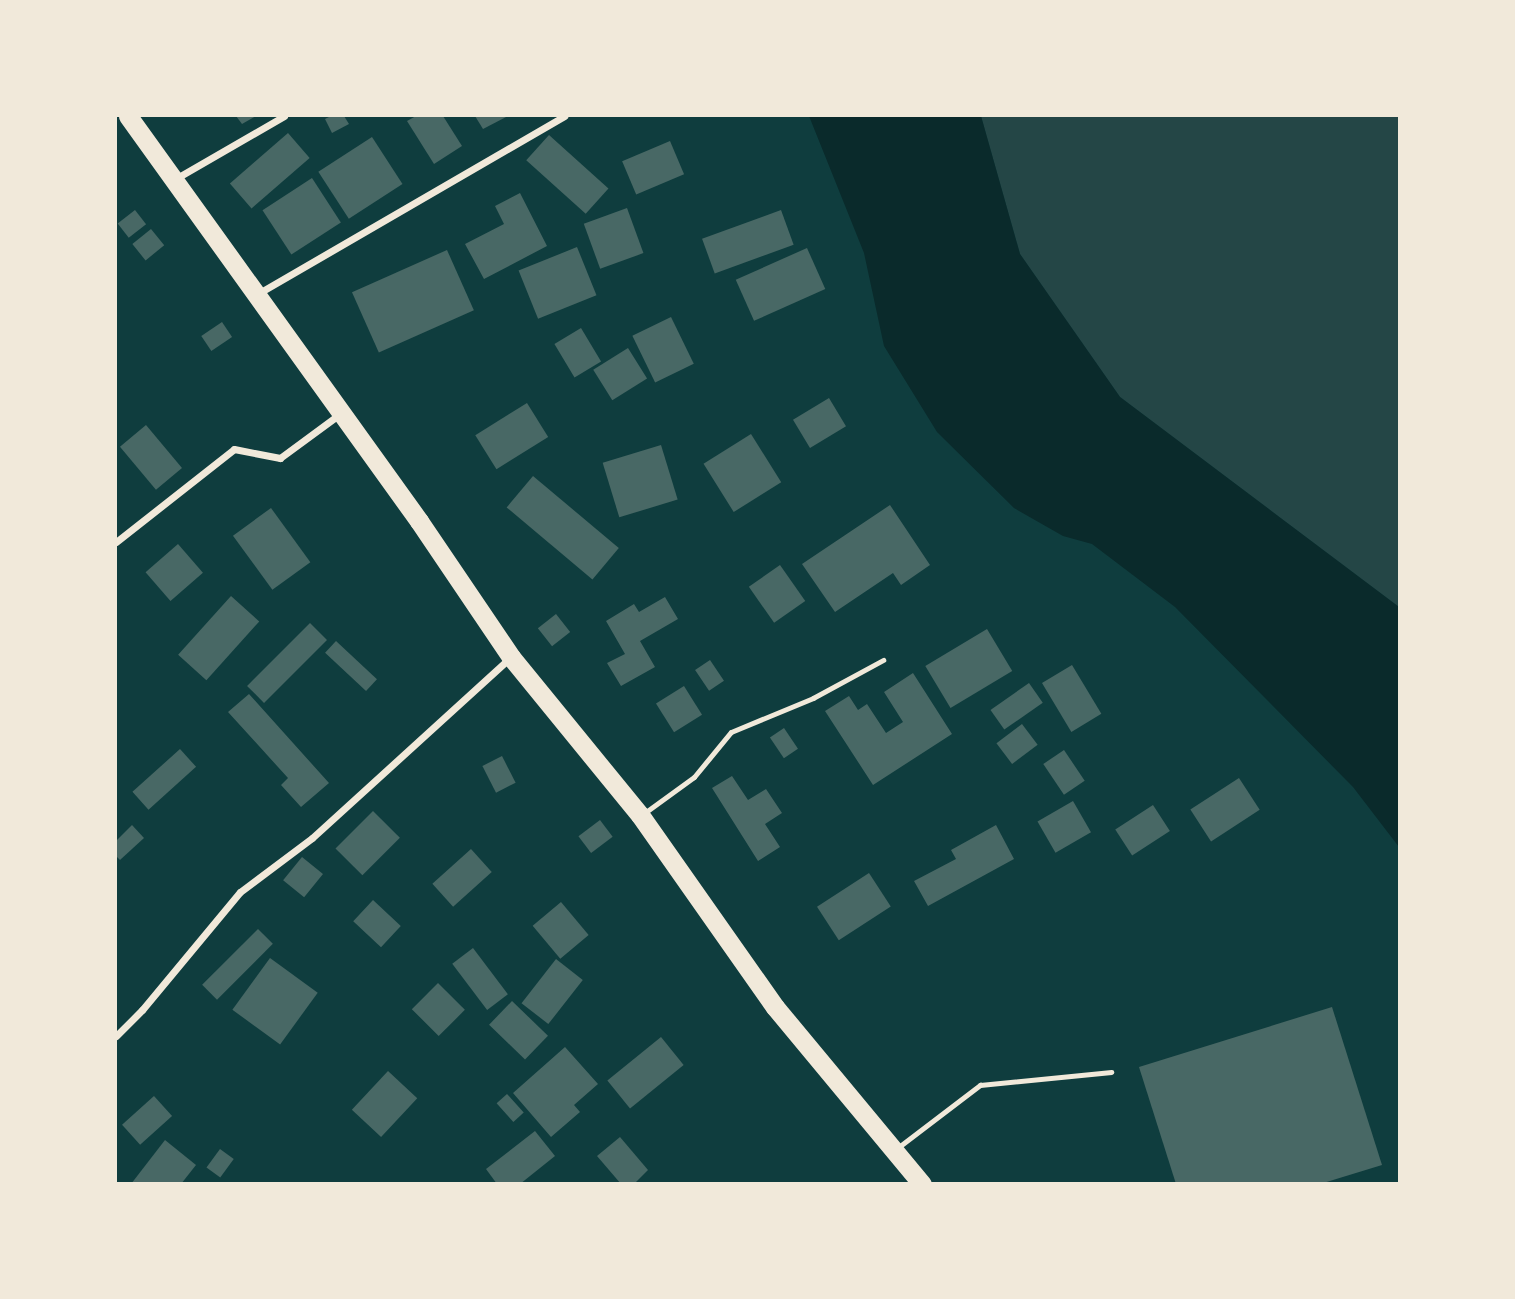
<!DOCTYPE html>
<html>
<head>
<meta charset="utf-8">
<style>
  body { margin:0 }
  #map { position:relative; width:1515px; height:1299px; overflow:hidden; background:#0f3d3e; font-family:"DM Sans",sans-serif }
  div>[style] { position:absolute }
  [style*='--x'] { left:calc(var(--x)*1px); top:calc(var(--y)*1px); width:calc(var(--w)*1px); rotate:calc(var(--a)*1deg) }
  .green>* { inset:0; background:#244646 }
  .water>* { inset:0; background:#0a2a2b }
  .building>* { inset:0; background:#486865; transform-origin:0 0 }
  .service>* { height:5px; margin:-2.5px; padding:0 2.5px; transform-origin:2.5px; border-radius:2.5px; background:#f1e9da }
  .minor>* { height:7px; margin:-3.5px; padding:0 3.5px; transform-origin:3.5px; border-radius:3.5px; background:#f1e9da }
  .trunk>* { height:19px; margin:-9.5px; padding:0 9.5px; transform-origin:9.5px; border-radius:9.5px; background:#f1e9da }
  span { translate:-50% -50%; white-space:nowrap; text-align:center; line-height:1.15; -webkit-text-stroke:5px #f1e9da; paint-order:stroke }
  .frame { position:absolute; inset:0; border:117px solid #f1e9da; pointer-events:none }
</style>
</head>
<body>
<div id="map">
  <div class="green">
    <i style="clip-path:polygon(981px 116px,1399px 116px,1399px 607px,1120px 397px,1020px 254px)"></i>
  </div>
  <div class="water">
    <i style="clip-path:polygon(809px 116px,981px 116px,1020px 254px,1120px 397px,1399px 607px,1399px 847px,1353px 787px,1175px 607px,1092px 544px,1063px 536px,1014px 508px,937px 432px,884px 346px,864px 253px)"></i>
  </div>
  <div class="building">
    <i style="clip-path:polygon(236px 116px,256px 116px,242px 124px)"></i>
    <i style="clip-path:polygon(331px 116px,344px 116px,349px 124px,332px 133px,325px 119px)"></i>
    <i style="clip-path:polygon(416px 116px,443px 116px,462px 146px,434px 164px,407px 121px)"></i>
    <i style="clip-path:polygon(475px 116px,508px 116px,483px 129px)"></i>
    <i style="left:288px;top:133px;width:33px;height:77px;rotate:49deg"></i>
    <i style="left:549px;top:135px;width:80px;height:34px;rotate:42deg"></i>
    <i style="left:372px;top:137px;width:56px;height:64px;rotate:57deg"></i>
    <i style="left:670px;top:141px;width:36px;height:52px;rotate:67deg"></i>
    <i style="left:312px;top:178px;width:53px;height:59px;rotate:57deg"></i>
    <i style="clip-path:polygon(520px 193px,547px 246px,484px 279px,465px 244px,504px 224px,495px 206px)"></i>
    <i style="left:627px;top:208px;width:48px;height:46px;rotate:70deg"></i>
    <i style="left:135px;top:210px;width:18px;height:22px;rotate:52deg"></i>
    <i style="left:781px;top:210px;width:37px;height:84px;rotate:70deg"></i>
    <i style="left:151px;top:229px;width:21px;height:24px;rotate:51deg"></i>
    <i style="left:577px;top:247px;width:52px;height:63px;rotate:68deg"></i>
    <i style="left:807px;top:248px;width:45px;height:78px;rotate:66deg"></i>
    <i style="left:447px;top:250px;width:66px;height:104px;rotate:66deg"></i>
    <i style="left:671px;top:317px;width:52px;height:43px;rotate:64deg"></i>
    <i style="left:222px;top:322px;width:18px;height:25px;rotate:56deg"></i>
    <i style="left:581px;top:328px;width:39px;height:31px;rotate:59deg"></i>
    <i style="left:628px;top:348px;width:36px;height:41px;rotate:58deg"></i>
    <i style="left:829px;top:398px;width:33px;height:42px;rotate:59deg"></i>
    <i style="left:527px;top:403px;width:40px;height:61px;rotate:58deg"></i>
    <i style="left:146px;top:425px;width:56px;height:34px;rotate:50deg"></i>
    <i style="left:751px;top:434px;width:57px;height:56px;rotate:58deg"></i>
    <i style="left:661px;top:445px;width:57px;height:61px;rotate:73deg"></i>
    <i style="left:533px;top:476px;width:112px;height:41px;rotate:40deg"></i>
    <i style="clip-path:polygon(890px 505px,930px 565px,901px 585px,893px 573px,835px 612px,802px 564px)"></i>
    <i style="left:271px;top:508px;width:67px;height:47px;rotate:54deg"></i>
    <i style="left:178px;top:544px;width:38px;height:43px;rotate:49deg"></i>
    <i style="left:780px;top:565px;width:44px;height:38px;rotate:55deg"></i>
    <i style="left:231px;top:596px;width:38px;height:79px;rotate:42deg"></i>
    <i style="clip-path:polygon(665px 597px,678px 619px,640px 641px,655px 667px,621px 686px,607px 663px,625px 654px,606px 621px,634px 604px,639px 612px)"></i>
    <i style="left:556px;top:614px;width:23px;height:23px;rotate:52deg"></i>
    <i style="left:310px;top:623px;width:24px;height:89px;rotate:45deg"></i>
    <i style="left:987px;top:629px;width:49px;height:72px;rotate:59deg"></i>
    <i style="left:336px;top:641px;width:56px;height:16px;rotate:43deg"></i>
    <i style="left:710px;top:660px;width:25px;height:18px;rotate:56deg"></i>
    <i style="left:1072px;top:665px;width:57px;height:35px;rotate:59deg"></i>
    <i style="clip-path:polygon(913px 673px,952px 734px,873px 785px,825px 711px,849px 696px,858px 710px,867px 704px,886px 733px,903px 722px,884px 692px)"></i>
    <i style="left:1029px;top:683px;width:24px;height:47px;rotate:55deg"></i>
    <i style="left:684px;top:686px;width:34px;height:33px;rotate:58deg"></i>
    <i style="clip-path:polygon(249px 694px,329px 783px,301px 807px,281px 785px,288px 778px,228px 712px)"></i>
    <i style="left:1022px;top:724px;width:26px;height:32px;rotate:53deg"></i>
    <i style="left:784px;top:728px;width:25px;height:17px;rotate:56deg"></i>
    <i style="left:180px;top:749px;width:24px;height:64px;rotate:48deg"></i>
    <i style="left:1064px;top:750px;width:37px;height:25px;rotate:56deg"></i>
    <i style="left:502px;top:756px;width:30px;height:22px;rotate:63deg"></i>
    <i style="clip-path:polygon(732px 776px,748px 800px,766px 789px,782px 813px,765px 824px,780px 847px,758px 861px,712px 788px)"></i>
    <i style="left:1239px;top:778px;width:38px;height:58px;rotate:57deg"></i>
    <i style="left:1073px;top:801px;width:36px;height:41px;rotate:60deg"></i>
    <i style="left:1153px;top:805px;width:31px;height:45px;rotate:57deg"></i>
    <i style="left:373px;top:811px;width:38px;height:53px;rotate:45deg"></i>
    <i style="left:600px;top:820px;width:21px;height:27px;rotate:53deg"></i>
    <i style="clip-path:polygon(132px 825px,144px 838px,120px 860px,116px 856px,116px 841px)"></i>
    <i style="clip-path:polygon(996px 825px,1014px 859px,928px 906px,914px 881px,956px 859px,951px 850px)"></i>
    <i style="left:471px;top:849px;width:31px;height:52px;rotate:48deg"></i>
    <i style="left:302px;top:857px;width:27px;height:30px;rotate:39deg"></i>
    <i style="left:869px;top:873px;width:40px;height:62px;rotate:57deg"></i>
    <i style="left:373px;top:900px;width:38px;height:29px;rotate:43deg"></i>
    <i style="left:561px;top:902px;width:43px;height:37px;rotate:50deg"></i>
    <i style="left:258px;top:929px;width:21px;height:79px;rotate:45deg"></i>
    <i style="left:473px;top:948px;width:58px;height:26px;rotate:53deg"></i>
    <i style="left:270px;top:958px;width:59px;height:64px;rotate:36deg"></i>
    <i style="left:556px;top:959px;width:34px;height:56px;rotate:38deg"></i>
    <i style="left:438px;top:983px;width:38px;height:37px;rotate:45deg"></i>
    <i style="left:512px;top:1001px;width:50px;height:33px;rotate:44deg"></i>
    <i style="clip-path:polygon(1332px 1007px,1382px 1165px,1320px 1184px,1176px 1184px,1139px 1067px)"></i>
    <i style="left:661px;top:1037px;width:36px;height:69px;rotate:51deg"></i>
    <i style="clip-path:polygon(565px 1047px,598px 1084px,574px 1105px,580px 1112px,551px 1137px,513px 1093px)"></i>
    <i style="left:388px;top:1071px;width:40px;height:53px;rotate:43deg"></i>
    <i style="left:507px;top:1094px;width:25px;height:14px;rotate:48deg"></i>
    <i style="left:154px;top:1096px;width:27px;height:43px;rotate:48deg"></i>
    <i style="clip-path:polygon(535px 1131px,555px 1156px,520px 1184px,497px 1184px,486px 1169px)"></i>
    <i style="clip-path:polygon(620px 1137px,648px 1170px,634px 1184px,621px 1184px,597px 1156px)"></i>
    <i style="clip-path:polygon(165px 1140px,196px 1165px,181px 1184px,131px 1184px)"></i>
    <i style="left:220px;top:1149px;width:17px;height:23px;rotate:36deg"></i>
  </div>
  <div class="service">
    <i style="--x:643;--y:814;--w:63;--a:-36"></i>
    <i style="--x:694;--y:777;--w:58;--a:-50.6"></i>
    <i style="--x:731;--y:732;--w:89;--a:-22.5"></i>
    <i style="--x:813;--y:698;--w:80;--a:-28.5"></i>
    <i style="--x:896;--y:1149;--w:106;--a:-37.3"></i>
    <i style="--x:980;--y:1085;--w:132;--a:-5.7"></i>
  </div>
  <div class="minor">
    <i style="--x:175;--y:179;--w:126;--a:-30"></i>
    <i style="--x:259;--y:293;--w:353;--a:-30.1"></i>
    <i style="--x:116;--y:542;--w:150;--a:-38.2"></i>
    <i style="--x:234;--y:449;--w:47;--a:11.1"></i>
    <i style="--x:280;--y:458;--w:74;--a:-36.3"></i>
    <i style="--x:116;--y:1036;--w:37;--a:-45"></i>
    <i style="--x:142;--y:1010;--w:153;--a:-50.3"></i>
    <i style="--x:240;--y:892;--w:90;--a:-36.9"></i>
    <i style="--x:312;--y:838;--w:269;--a:-42.3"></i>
  </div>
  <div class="trunk">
    <i style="--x:128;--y:116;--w:499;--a:54.3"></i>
    <i style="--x:419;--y:521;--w:164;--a:55.9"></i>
    <i style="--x:511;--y:657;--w:204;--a:50.8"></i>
    <i style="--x:640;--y:815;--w:235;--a:54.9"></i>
    <i style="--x:775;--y:1007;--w:230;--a:50.3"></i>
  </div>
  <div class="frame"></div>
</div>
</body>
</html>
